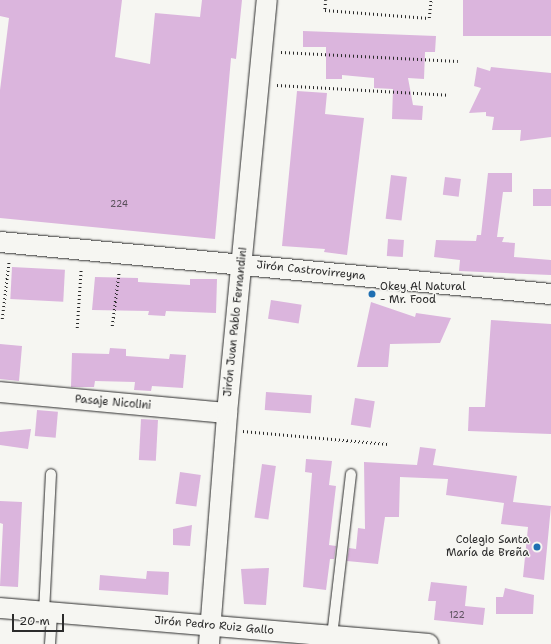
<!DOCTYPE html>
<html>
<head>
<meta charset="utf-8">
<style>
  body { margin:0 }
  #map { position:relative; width:551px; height:644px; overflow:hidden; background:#f6f6f2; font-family:"Shantell Sans",sans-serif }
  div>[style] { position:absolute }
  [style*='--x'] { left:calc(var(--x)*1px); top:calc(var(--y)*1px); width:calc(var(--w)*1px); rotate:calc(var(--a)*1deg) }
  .building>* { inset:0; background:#dbb5dd; transform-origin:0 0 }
  .path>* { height:2.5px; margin-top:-1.25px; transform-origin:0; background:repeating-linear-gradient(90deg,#2b2b2b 0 1px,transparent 0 4px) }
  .roads { filter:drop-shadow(0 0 1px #2b2b2b) drop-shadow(0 0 1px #2b2b2b) }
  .lane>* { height:10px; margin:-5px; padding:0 5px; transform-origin:5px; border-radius:5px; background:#f6f6f2 }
  .street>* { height:20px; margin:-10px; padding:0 10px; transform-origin:10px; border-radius:10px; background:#f6f6f2 }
  .dots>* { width:11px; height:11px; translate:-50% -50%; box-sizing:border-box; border:2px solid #f6f6f2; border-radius:50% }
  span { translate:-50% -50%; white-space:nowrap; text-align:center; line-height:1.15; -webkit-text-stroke:3px #f6f6f2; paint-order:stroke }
  .number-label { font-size:9px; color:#574e58 }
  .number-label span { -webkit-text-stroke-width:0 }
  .street-label { font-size:11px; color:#2b2b2b }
  .poi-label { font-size:11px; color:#2b2b2b }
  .left { translate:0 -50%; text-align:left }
  .right { translate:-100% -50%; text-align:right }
  .scale { position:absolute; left:12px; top:614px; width:52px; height:18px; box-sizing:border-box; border:2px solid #2b2b2b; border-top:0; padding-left:5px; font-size:12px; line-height:14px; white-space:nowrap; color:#2b2b2b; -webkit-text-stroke:3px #f6f6f2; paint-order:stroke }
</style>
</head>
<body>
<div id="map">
  <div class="building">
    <i style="clip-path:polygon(0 0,122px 0,115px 57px,150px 64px,155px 13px,200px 17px,202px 0,242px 0,236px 59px,231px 58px,215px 239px,0 218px,0 90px,9px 18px,0 16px)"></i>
    <i style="left:463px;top:0;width:88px;height:36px"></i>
    <i style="clip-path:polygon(303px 31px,436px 36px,435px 52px,425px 52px,424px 79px,408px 78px,413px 105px,423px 106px,422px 120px,392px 119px,393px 89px,374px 88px,374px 78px,342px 75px,342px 79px,326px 79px,326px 47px,303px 47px)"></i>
    <i style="clip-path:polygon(477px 67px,490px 71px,491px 67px,551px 73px,551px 137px,520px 141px,521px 130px,492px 130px,494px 117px,486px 116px,486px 112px,469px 113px,481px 88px,474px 86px)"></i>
    <i style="clip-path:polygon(297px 91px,327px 93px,325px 114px,364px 118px,347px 255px,324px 252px,325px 249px,282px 246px)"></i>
    <i style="clip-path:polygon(488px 173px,512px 173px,512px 192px,503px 192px,497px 237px,504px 237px,502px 242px,515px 243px,514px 257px,551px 260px,551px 275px,459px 271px,460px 260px,434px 257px,436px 240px,476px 241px,477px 235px,481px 235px)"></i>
    <i style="left:391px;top:175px;width:16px;height:44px;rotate:7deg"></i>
    <i style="left:445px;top:177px;width:16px;height:18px;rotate:7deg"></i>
    <i style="left:533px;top:189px;width:18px;height:17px"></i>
    <i style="left:388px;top:239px;width:16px;height:17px;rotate:4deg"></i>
    <i style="left:12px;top:267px;width:53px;height:32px;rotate:3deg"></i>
    <i style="clip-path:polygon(95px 277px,138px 278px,138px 282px,190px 285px,190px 279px,217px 279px,216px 313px,166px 311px,165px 316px,148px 315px,149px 311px,92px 310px)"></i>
    <i style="left:271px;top:300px;width:31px;height:19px;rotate:9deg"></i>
    <i style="clip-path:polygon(371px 302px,415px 317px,416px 313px,451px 318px,440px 343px,390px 344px,388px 367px,357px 367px)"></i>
    <i style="clip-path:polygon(491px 320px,551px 324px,551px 434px,468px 431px,469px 407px,485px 407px)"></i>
    <i style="clip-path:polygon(0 344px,22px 346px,19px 381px,0 379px)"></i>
    <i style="clip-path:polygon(110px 348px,126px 349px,126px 356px,169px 359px,170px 354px,186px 355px,183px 388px,152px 386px,151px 391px,134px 390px,135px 382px,95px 381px,94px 387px,71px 387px,72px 353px,109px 354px)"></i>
    <i style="left:266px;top:392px;width:46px;height:18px;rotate:4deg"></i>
    <i style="left:355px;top:398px;width:20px;height:27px;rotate:9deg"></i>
    <i style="left:37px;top:410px;width:21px;height:26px;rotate:5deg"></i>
    <i style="left:141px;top:419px;width:17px;height:41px;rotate:3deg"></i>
    <i style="clip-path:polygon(31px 429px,28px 449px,0 445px,0 432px)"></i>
    <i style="clip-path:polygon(420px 447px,436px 449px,433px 465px,517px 476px,513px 502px,551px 506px,544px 580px,523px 577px,528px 527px,501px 524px,504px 503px,446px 495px,448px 479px,400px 477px,399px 517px,385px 517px,378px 564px,347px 561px,349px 548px,356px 549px,358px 528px,365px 529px,364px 462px,417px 465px)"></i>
    <i style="clip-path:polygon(306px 459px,332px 461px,329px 485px,336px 486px,329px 545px,336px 546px,334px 559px,330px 559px,326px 590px,303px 587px,312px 473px,305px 472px)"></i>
    <i style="left:262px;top:464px;width:14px;height:54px;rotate:8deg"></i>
    <i style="left:180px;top:472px;width:21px;height:32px;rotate:8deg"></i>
    <i style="clip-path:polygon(0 501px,22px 502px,18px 587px,0 586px,3px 524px,0 523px)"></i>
    <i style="clip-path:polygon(192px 525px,190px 546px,173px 545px,173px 529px)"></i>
    <i style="clip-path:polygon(269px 568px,266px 605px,244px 604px,241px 569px)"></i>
    <i style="clip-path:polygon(147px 571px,169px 572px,168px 595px,99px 590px,100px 575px,146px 579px)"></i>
    <i style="clip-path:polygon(431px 582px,467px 586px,465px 606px,485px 608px,483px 625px,434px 620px,436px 601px,428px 601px)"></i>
    <i style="clip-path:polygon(505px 588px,534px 595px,533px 614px,496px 614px,496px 597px,503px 597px)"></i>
  </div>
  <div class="path">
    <i style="--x:326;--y:0;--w:10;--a:96"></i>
    <i style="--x:325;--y:10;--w:104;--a:4.4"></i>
    <i style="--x:429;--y:18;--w:18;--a:-84"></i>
    <i style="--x:281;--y:52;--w:177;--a:2.9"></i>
    <i style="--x:277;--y:85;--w:171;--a:3.3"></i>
    <i style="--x:2;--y:319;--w:59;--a:-83.2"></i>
    <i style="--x:112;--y:326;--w:55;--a:-82.7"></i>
    <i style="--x:77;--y:328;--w:60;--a:-86.2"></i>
    <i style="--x:243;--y:431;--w:146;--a:5.1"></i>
  </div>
  <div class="roads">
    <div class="lane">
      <i style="--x:44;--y:612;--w:138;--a:-87.1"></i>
      <i style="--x:332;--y:636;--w:163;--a:-83.3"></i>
      <i style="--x:50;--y:644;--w:32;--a:-86"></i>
    </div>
    <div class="street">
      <i style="--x:0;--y:242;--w:553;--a:5.39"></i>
      <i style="--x:0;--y:392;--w:228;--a:5.3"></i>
      <i style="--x:0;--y:608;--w:430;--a:4.8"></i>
      <i style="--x:209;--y:644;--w:232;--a:-85.5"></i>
      <i style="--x:227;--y:413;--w:415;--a:-84.5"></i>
    </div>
  </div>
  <div class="dots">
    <i style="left:372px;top:294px;background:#1f6fb2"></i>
    <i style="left:537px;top:547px;background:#1f6fb2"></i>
  </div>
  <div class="number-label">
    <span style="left:119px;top:204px">224</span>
    <span style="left:457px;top:615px">122</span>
  </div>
  <div class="street-label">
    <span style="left:311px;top:271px;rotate:6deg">Jirón Castrovirreyna</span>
    <span style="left:236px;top:322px;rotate:-84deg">Jirón Juan Pablo Fernandini</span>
    <span style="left:113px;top:403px;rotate:5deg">Pasaje Nicolini</span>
    <span style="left:214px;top:626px;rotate:5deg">Jirón Pedro Ruiz Gallo</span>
  </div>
  <div class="poi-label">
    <span class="left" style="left:380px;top:294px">Okey Al Natural<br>- Mr. Food</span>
    <span class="right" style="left:529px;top:547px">Colegio Santa<br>María de Breña</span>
  </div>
  <div class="scale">20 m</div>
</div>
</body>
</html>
